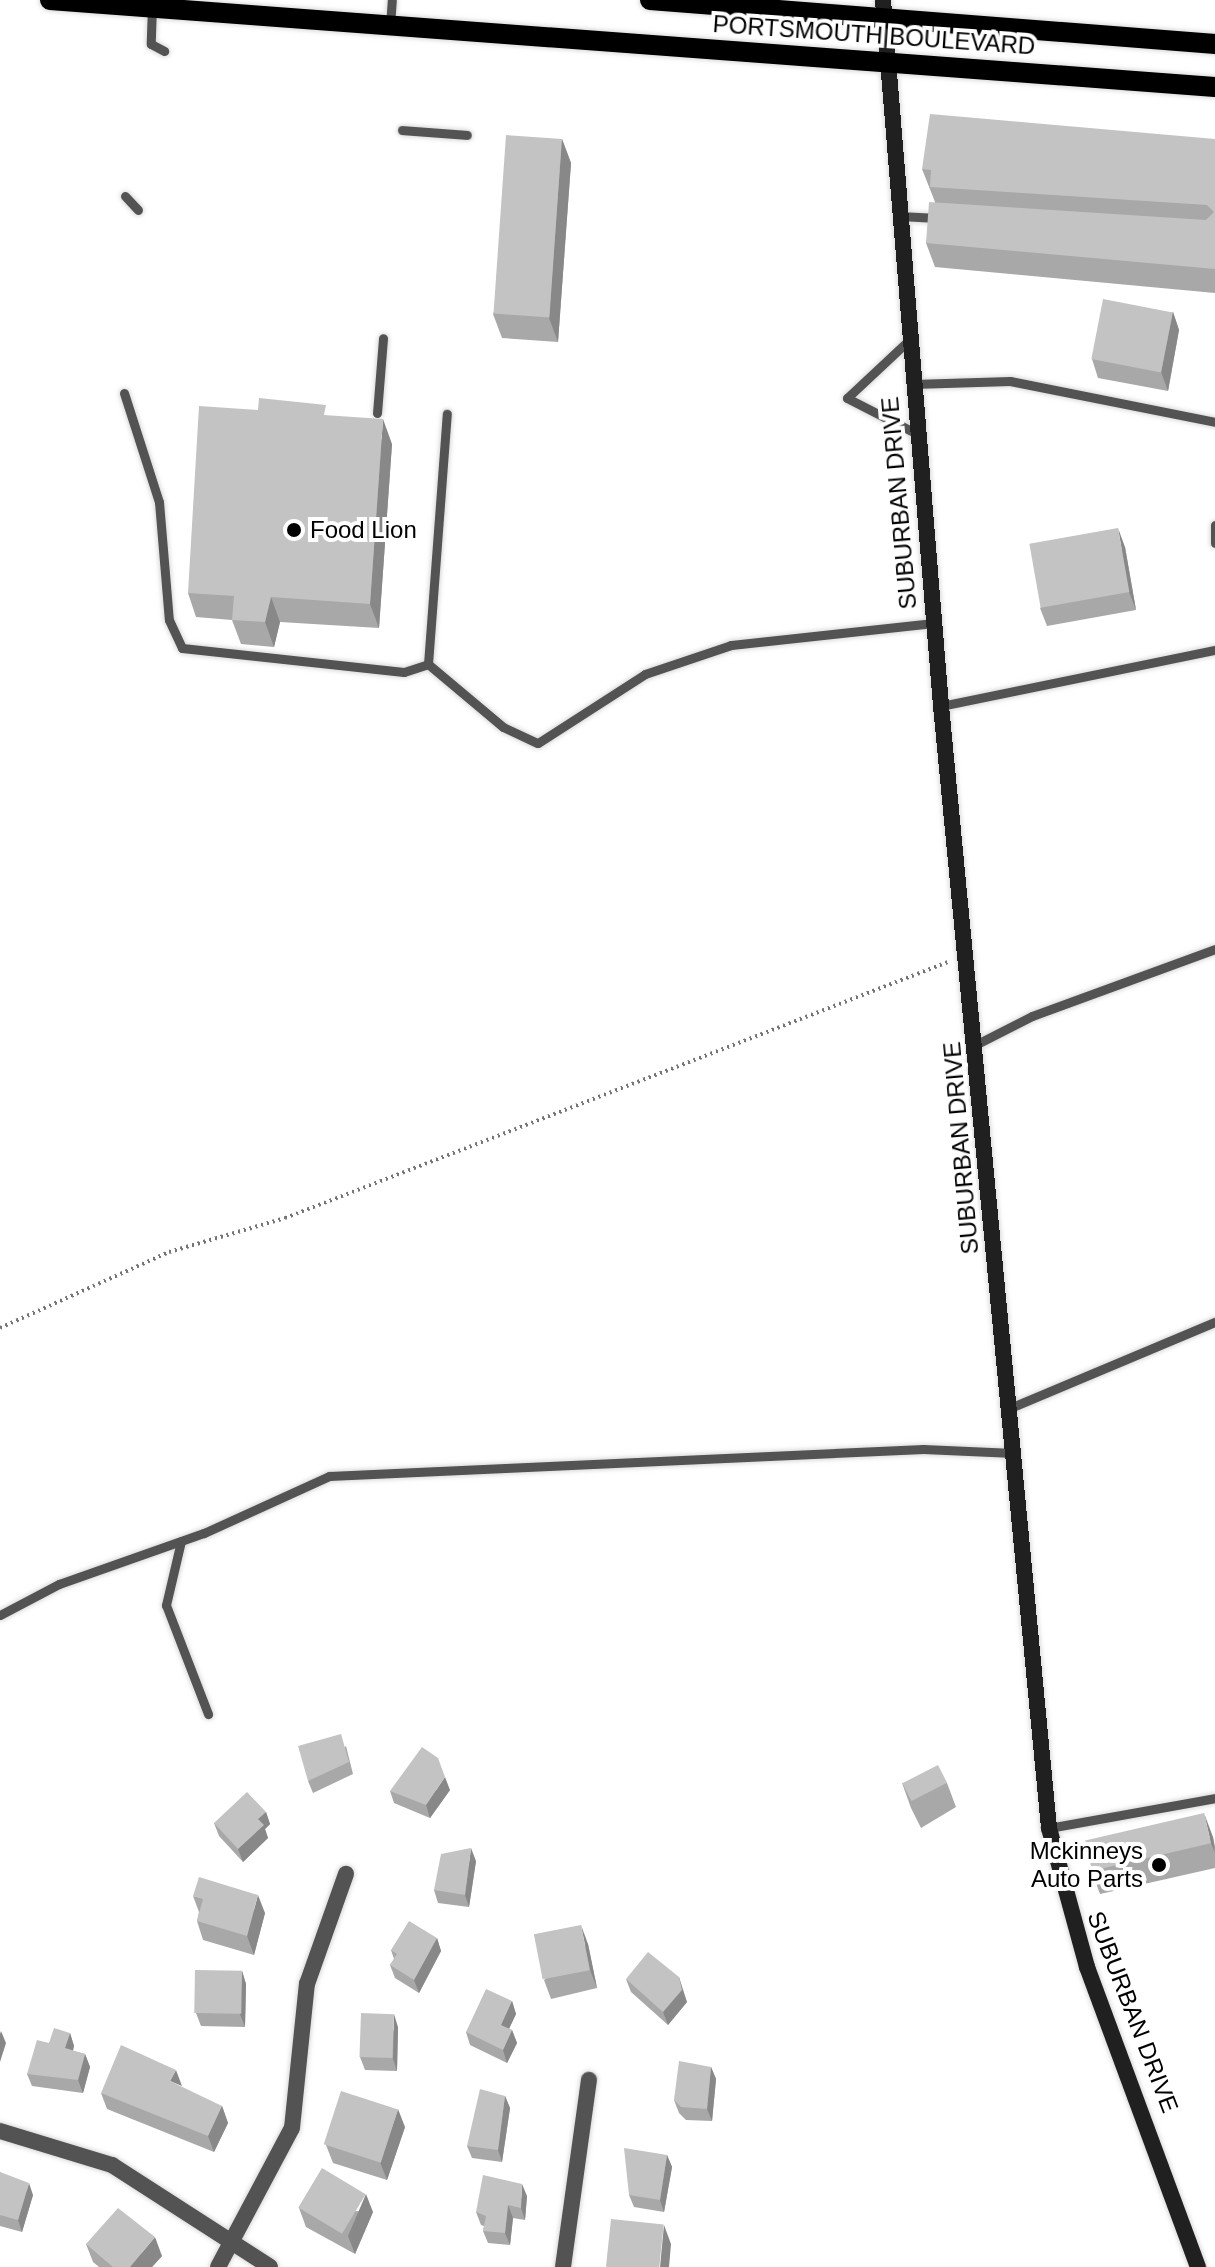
<!DOCTYPE html>
<html>
<head>
<meta charset="utf-8">
<style>
  body { margin:0 }
  #map { position:relative; width:1215px; height:2267px; overflow:hidden; background:#fff; font-family:Arial,sans-serif }
  div>[style] { position:absolute }
  [style*='--x'] { left:calc(var(--x)*1px); top:calc(var(--y)*1px); width:calc(var(--w)*1px); rotate:calc(var(--a)*1deg) }
  .path>* { height:4px; margin-top:-2px; transform-origin:0; background:repeating-linear-gradient(90deg,#757575 0 2px,transparent 0 6px) }
  .roads { filter:drop-shadow(0 0 2px #dbdbdb) drop-shadow(0 0 2px #dbdbdb) }
  .lane>* { height:9px; margin:-4.5px; padding:0 4.5px; transform-origin:4.5px; border-radius:4.5px; background:#535353 }
  .street>* { height:16px; margin:-8px; padding:0 8px; transform-origin:8px; border-radius:8px; background:#535353 }
  .secondary>* { height:16px; margin:-8px; padding:0 8px; transform-origin:8px; border-radius:8px; background:#202020 }
  .primary>* { height:20px; margin:-10px; padding:0 10px; transform-origin:10px; border-radius:10px; background:#000 }
  .wall>* { inset:0; background:#a8a8a8 }
  .shaded-wall>* { inset:0; background:#888 }
  .building>* { inset:0; background:#c3c3c3; transform-origin:0 0 }
  .dots>* { width:22px; height:22px; translate:-50% -50%; box-sizing:border-box; border:4px solid #fff; border-radius:50% }
  span { translate:-50% -50%; white-space:nowrap; text-align:center; line-height:1.15; -webkit-text-stroke:8px #fff; paint-order:stroke }
  .street-label { font-size:24px; color:#000 }
  .poi-label { font-size:24px; color:#000 }
  .left { translate:0 -50%; text-align:left }
  .right { translate:-100% -50%; text-align:right }
</style>
</head>
<body>
<div id="map">
  <div class="path">
    <i style="--x:0;--y:1328;--w:185;--a:-24.2"></i>
    <i style="--x:169;--y:1252;--w:121;--a:-16.3"></i>
    <i style="--x:285;--y:1218;--w:711;--a:-21.11"></i>
  </div>
  <div class="roads">
    <div class="lane">
      <i style="--x:152;--y:6;--w:38;--a:92"></i>
      <i style="--x:151;--y:44;--w:15;--a:28"></i>
      <i style="--x:390;--y:26;--w:26;--a:-86"></i>
      <i style="--x:402;--y:130;--w:65;--a:4.4"></i>
      <i style="--x:125;--y:196;--w:19;--a:47"></i>
      <i style="--x:900;--y:216;--w:37;--a:3"></i>
      <i style="--x:913;--y:384;--w:97;--a:-1.8"></i>
      <i style="--x:1010;--y:381;--w:209;--a:11.3"></i>
      <i style="--x:124;--y:393;--w:114;--a:72.2"></i>
      <i style="--x:159;--y:502;--w:118;--a:85.2"></i>
      <i style="--x:169;--y:620;--w:31;--a:65"></i>
      <i style="--x:182;--y:648;--w:223;--a:6.2"></i>
      <i style="--x:404;--y:672;--w:25;--a:-18"></i>
      <i style="--x:428;--y:664;--w:251;--a:-85.7"></i>
      <i style="--x:847;--y:398;--w:86;--a:-43.1"></i>
      <i style="--x:847;--y:398;--w:79;--a:27.2"></i>
      <i style="--x:377;--y:413;--w:75;--a:-85.4"></i>
      <i style="--x:1215;--y:525;--w:18;--a:90"></i>
      <i style="--x:428;--y:664;--w:98;--a:40"></i>
      <i style="--x:503;--y:727;--w:38;--a:25"></i>
      <i style="--x:538;--y:743;--w:127;--a:-32.8"></i>
      <i style="--x:645;--y:674;--w:91;--a:-18.6"></i>
      <i style="--x:731;--y:645;--w:204;--a:-6.2"></i>
      <i style="--x:941;--y:706;--w:280;--a:-11.6"></i>
      <i style="--x:975;--y:1045;--w:64;--a:-27"></i>
      <i style="--x:1032;--y:1016;--w:195;--a:-20.1"></i>
      <i style="--x:1010;--y:1408;--w:222;--a:-22.8"></i>
      <i style="--x:181;--y:1541;--w:66;--a:103.2"></i>
      <i style="--x:166;--y:1605;--w:117;--a:68.9"></i>
      <i style="--x:0;--y:1615;--w:67;--a:-27.7"></i>
      <i style="--x:59;--y:1584;--w:154;--a:-19.4"></i>
      <i style="--x:204;--y:1533;--w:137;--a:-24.5"></i>
      <i style="--x:329;--y:1476;--w:595;--a:-2.6"></i>
      <i style="--x:923;--y:1449;--w:91;--a:2.5"></i>
      <i style="--x:1049;--y:1828;--w:169;--a:-10.2"></i>
    </div>
    <div class="street">
      <i style="--x:0;--y:2131;--w:117;--a:16.9"></i>
      <i style="--x:112;--y:2165;--w:188;--a:32.8"></i>
      <i style="--x:218;--y:2267;--w:157;--a:-62"></i>
      <i style="--x:292;--y:2128;--w:145;--a:-84.1"></i>
      <i style="--x:307;--y:1984;--w:117;--a:-70.5"></i>
      <i style="--x:563;--y:2267;--w:189;--a:-82.1"></i>
    </div>
    <div class="secondary">
      <i style="--x:883;--y:0;--w:708;--a:85.3"></i>
      <i style="--x:941;--y:706;--w:1127;--a:84.5"></i>
      <i style="--x:1049;--y:1828;--w:144;--a:74.7"></i>
      <i style="--x:1087;--y:1967;--w:320;--a:69.7"></i>
    </div>
    <div class="primary">
      <i style="--x:50;--y:0;--w:1168;--a:4.27"></i>
      <i style="--x:650;--y:0;--w:567;--a:4.45"></i>
    </div>
  </div>
  <div class="wall">
    <i style="clip-path:polygon(562px 139px,571px 163px,558px 342px,502px 338px,493px 314px)"></i>
    <i style="clip-path:polygon(1215px 139px,1215px 293px,935px 267px,926px 243px,935px 202px,922px 169px)"></i>
    <i style="clip-path:polygon(1173px 312px,1179px 330px,1168px 391px,1098px 378px,1092px 359px)"></i>
    <i style="clip-path:polygon(330px 416px,392px 444px,379px 628px,280px 622px,274px 647px,241px 644px,232px 620px,196px 617px,188px 593px)"></i>
    <i style="clip-path:polygon(1125px 547px,1136px 610px,1047px 626px,1040px 608px)"></i>
    <i style="clip-path:polygon(346px 1746px,353px 1774px,313px 1793px,308px 1781px)"></i>
    <i style="clip-path:polygon(902px 1783px,947px 1783px,956px 1807px,921px 1828px,911px 1808px)"></i>
    <i style="clip-path:polygon(450px 1790px,430px 1818px,394px 1803px,390px 1791px)"></i>
    <i style="clip-path:polygon(266px 1812px,270px 1824px,265px 1829px,268px 1838px,243px 1862px,219px 1836px,214px 1823px)"></i>
    <i style="clip-path:polygon(1213px 1837px,1215px 1846px,1215px 1868px,1100px 1894px,1091px 1869px)"></i>
    <i style="clip-path:polygon(476px 1861px,469px 1907px,438px 1903px,434px 1890px)"></i>
    <i style="clip-path:polygon(193px 1896px,265px 1913px,254px 1955px,203px 1940px,197px 1921px,199px 1912px)"></i>
    <i style="clip-path:polygon(437px 1938px,441px 1951px,419px 1993px,395px 1978px,390px 1965px,394px 1959px,391px 1950px)"></i>
    <i style="clip-path:polygon(588px 1944px,597px 1988px,551px 1999px,544px 1980px)"></i>
    <i style="clip-path:polygon(242px 1971px,246px 1984px,245px 2027px,201px 2026px,196px 2013px)"></i>
    <i style="clip-path:polygon(626px 1979px,687px 2002px,668px 2025px,631px 1992px)"></i>
    <i style="clip-path:polygon(512px 2001px,516px 2014px,509px 2029px,512px 2030px,517px 2043px,507px 2063px,470px 2045px,466px 2032px)"></i>
    <i style="clip-path:polygon(398px 2027px,397px 2071px,365px 2070px,360px 2057px)"></i>
    <i style="clip-path:polygon(70px 2033px,74px 2046px,73px 2051px,85px 2054px,90px 2067px,83px 2093px,32px 2086px,27px 2074px,49px 2043px)"></i>
    <i style="clip-path:polygon(711px 2067px,716px 2079px,712px 2121px,686px 2120px,679px 2113px,674px 2100px)"></i>
    <i style="clip-path:polygon(101px 2093px,222px 2106px,228px 2123px,214px 2152px,107px 2109px)"></i>
    <i style="clip-path:polygon(505px 2096px,510px 2108px,502px 2162px,472px 2158px,467px 2146px)"></i>
    <i style="clip-path:polygon(405px 2127px,387px 2180px,333px 2163px,326px 2145px)"></i>
    <i style="clip-path:polygon(667px 2155px,672px 2167px,664px 2212px,634px 2207px,629px 2195px)"></i>
    <i style="clip-path:polygon(0 2172px,33px 2195px,22px 2232px,0 2226px)"></i>
    <i style="clip-path:polygon(527px 2196px,525px 2220px,513px 2218px,510px 2245px,488px 2243px,483px 2231px,484px 2226px,481px 2225px,476px 2212px)"></i>
    <i style="clip-path:polygon(299px 2208px,373px 2212px,355px 2254px,306px 2227px)"></i>
    <i style="clip-path:polygon(86px 2244px,162px 2256px,152px 2267px,99px 2267px,93px 2262px)"></i>
  </div>
  <div class="shaded-wall">
    <i style="clip-path:polygon(562px 139px,571px 163px,558px 342px,549px 318px)"></i>
    <i style="clip-path:polygon(1173px 312px,1179px 330px,1168px 391px,1161px 372px)"></i>
    <i style="clip-path:polygon(383px 419px,392px 444px,379px 628px,370px 604px)"></i>
    <i style="clip-path:polygon(1118px 528px,1125px 547px,1136px 610px,1129px 592px)"></i>
    <i style="clip-path:polygon(271px 597px,280px 622px,274px 647px,265px 622px)"></i>
    <i style="clip-path:polygon(445px 1777px,450px 1790px,430px 1818px,426px 1805px)"></i>
    <i style="clip-path:polygon(266px 1812px,270px 1824px,265px 1829px,268px 1838px,243px 1862px,238px 1849px,258px 1819px)"></i>
    <i style="clip-path:polygon(1204px 1813px,1213px 1837px,1215px 1853px,1211px 1843px)"></i>
    <i style="clip-path:polygon(471px 1848px,476px 1861px,469px 1907px,465px 1895px)"></i>
    <i style="clip-path:polygon(258px 1895px,265px 1913px,254px 1955px,247px 1936px)"></i>
    <i style="clip-path:polygon(581px 1925px,588px 1944px,597px 1988px,590px 1970px)"></i>
    <i style="clip-path:polygon(437px 1938px,441px 1951px,419px 1993px,414px 1980px)"></i>
    <i style="clip-path:polygon(242px 1971px,246px 1984px,245px 2027px,240px 2014px)"></i>
    <i style="clip-path:polygon(679px 1977px,687px 2002px,668px 2025px,663px 2012px)"></i>
    <i style="clip-path:polygon(512px 2001px,516px 2014px,505px 2037px,501px 2025px)"></i>
    <i style="clip-path:polygon(394px 2014px,398px 2027px,397px 2071px,393px 2059px)"></i>
    <i style="clip-path:polygon(512px 2030px,517px 2043px,507px 2063px,503px 2050px)"></i>
    <i style="clip-path:polygon(1px 2031px,6px 2043px,0 2062px,0 2034px)"></i>
    <i style="clip-path:polygon(70px 2033px,74px 2046px,70px 2061px,65px 2048px)"></i>
    <i style="clip-path:polygon(85px 2054px,90px 2067px,83px 2093px,78px 2080px)"></i>
    <i style="clip-path:polygon(711px 2067px,716px 2079px,712px 2121px,707px 2109px)"></i>
    <i style="clip-path:polygon(176px 2070px,182px 2086px,170px 2081px)"></i>
    <i style="clip-path:polygon(505px 2096px,510px 2108px,502px 2162px,498px 2150px)"></i>
    <i style="clip-path:polygon(222px 2106px,228px 2123px,214px 2152px,208px 2136px)"></i>
    <i style="clip-path:polygon(398px 2109px,405px 2127px,387px 2180px,380px 2162px)"></i>
    <i style="clip-path:polygon(667px 2155px,672px 2167px,664px 2212px,660px 2200px)"></i>
    <i style="clip-path:polygon(29px 2183px,33px 2195px,22px 2232px,18px 2220px)"></i>
    <i style="clip-path:polygon(522px 2184px,527px 2196px,525px 2220px,521px 2208px)"></i>
    <i style="clip-path:polygon(366px 2194px,373px 2212px,355px 2254px,348px 2236px)"></i>
    <i style="clip-path:polygon(508px 2205px,513px 2218px,510px 2245px,505px 2233px)"></i>
    <i style="clip-path:polygon(664px 2225px,671px 2244px,669px 2267px,660px 2267px)"></i>
    <i style="clip-path:polygon(155px 2237px,162px 2256px,152px 2267px,130px 2267px)"></i>
  </div>
  <div class="building">
    <i style="clip-path:polygon(930px 114px,1215px 139px,1215px 269px,926px 243px,929px 202px,1206px 220px,1214px 212px,1207px 205px,930px 187px,931px 170px,922px 169px)"></i>
    <i style="left:506px;top:135px;width:56px;height:179px;rotate:4deg"></i>
    <i style="left:1103px;top:299px;width:71px;height:61px;rotate:11deg"></i>
    <i style="clip-path:polygon(259px 398px,326px 405px,324px 415px,383px 419px,370px 604px,271px 597px,265px 622px,232px 620px,234px 596px,188px 593px,199px 406px,258px 410px)"></i>
    <i style="left:1118px;top:528px;width:65px;height:90px;rotate:80deg"></i>
    <i style="clip-path:polygon(341px 1734px,349px 1762px,308px 1781px,298px 1746px)"></i>
    <i style="clip-path:polygon(422px 1747px,438px 1758px,445px 1777px,426px 1805px,390px 1791px)"></i>
    <i style="left:938px;top:1765px;width:20px;height:40px;rotate:63deg"></i>
    <i style="clip-path:polygon(247px 1792px,266px 1812px,258px 1819px,264px 1825px,238px 1849px,214px 1823px)"></i>
    <i style="left:1204px;top:1813px;width:31px;height:122px;rotate:77deg"></i>
    <i style="clip-path:polygon(471px 1848px,465px 1895px,434px 1890px,441px 1854px)"></i>
    <i style="clip-path:polygon(199px 1877px,258px 1895px,247px 1936px,197px 1921px,203px 1899px,193px 1896px)"></i>
    <i style="clip-path:polygon(409px 1921px,437px 1938px,414px 1980px,390px 1965px,397px 1954px,391px 1950px)"></i>
    <i style="left:581px;top:1925px;width:46px;height:48px;rotate:79deg"></i>
    <i style="clip-path:polygon(648px 1952px,679px 1977px,682px 1990px,663px 2012px,626px 1979px)"></i>
    <i style="left:195px;top:1970px;width:47px;height:43px;rotate:1deg"></i>
    <i style="clip-path:polygon(486px 1989px,512px 2001px,501px 2025px,512px 2030px,503px 2050px,466px 2032px)"></i>
    <i style="left:361px;top:2013px;width:33px;height:44px;rotate:2deg"></i>
    <i style="clip-path:polygon(54px 2028px,70px 2033px,65px 2048px,85px 2054px,78px 2080px,27px 2074px,37px 2040px,49px 2043px)"></i>
    <i style="clip-path:polygon(121px 2045px,176px 2070px,170px 2081px,222px 2106px,208px 2136px,101px 2093px)"></i>
    <i style="clip-path:polygon(679px 2061px,711px 2067px,707px 2109px,681px 2107px,674px 2100px)"></i>
    <i style="clip-path:polygon(480px 2089px,505px 2096px,498px 2150px,467px 2146px)"></i>
    <i style="left:341px;top:2091px;width:60px;height:56px;rotate:18deg"></i>
    <i style="clip-path:polygon(624px 2148px,667px 2155px,660px 2200px,629px 2195px)"></i>
    <i style="left:322px;top:2168px;width:51px;height:46px;rotate:31deg"></i>
    <i style="clip-path:polygon(0 2172px,29px 2183px,18px 2220px,0 2215px)"></i>
    <i style="clip-path:polygon(483px 2175px,522px 2184px,521px 2208px,508px 2205px,505px 2233px,483px 2231px,486px 2216px,476px 2212px)"></i>
    <i style="clip-path:polygon(118px 2208px,155px 2237px,130px 2267px,113px 2267px,86px 2244px)"></i>
    <i style="left:611px;top:2219px;width:53px;height:48px;rotate:6deg"></i>
  </div>
  <div class="dots">
    <i style="left:294px;top:530px;background:#000"></i>
    <i style="left:1159px;top:1865px;background:#000"></i>
  </div>
  <div class="street-label">
    <span style="left:874px;top:35px;rotate:4deg">PORTSMOUTH BOULEVARD</span>
    <span style="left:899px;top:503px;rotate:-95deg">SUBURBAN DRIVE</span>
    <span style="left:961px;top:1148px;rotate:-95deg">SUBURBAN DRIVE</span>
    <span style="left:1133px;top:2012px;rotate:69deg">SUBURBAN DRIVE</span>
  </div>
  <div class="poi-label">
    <span class="left" style="left:310px;top:530px">Food Lion</span>
    <span class="right" style="left:1143px;top:1865px">Mckinneys<br>Auto Parts</span>
  </div>
</div>
</body>
</html>
